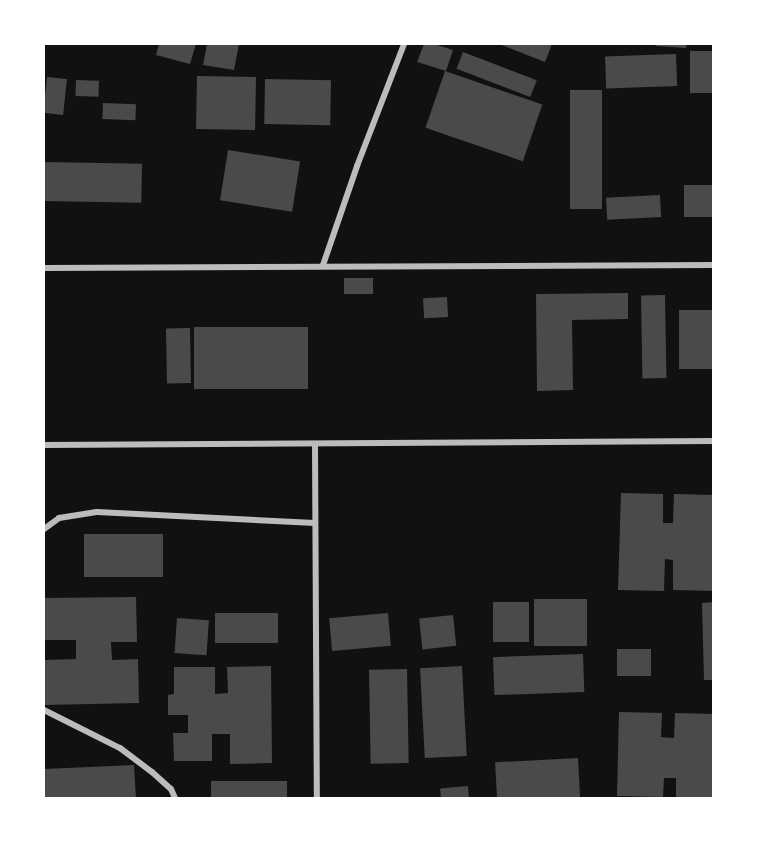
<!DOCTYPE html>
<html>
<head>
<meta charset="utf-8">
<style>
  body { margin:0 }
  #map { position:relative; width:757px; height:842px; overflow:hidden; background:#111; font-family:Commissioner,sans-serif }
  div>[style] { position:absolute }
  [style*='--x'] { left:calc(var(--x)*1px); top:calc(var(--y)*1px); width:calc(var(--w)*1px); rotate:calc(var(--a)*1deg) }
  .building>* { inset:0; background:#4a4a4a; transform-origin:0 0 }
  .minor>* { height:6px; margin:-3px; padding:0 3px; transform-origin:3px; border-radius:3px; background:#bcbcbc }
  span { translate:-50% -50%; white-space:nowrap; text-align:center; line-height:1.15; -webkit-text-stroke:5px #fff; paint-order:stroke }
  .frame { position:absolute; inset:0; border:45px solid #fff; pointer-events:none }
</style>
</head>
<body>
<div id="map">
  <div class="building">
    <i style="clip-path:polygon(159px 44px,196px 44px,190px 64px,156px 55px)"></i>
    <i style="clip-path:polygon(207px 44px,239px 44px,234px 70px,203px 65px)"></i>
    <i style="clip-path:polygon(424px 44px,434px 44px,453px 50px,446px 71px,417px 62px)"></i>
    <i style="clip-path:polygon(499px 44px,552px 44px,545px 62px)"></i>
    <i style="clip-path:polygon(656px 44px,687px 44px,686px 48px,656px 46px)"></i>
    <i style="left:714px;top:51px;width:42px;height:24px;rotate:90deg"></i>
    <i style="left:463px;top:52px;width:79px;height:18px;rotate:21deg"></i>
    <i style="left:676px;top:54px;width:32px;height:71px;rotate:88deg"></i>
    <i style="left:445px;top:71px;width:103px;height:60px;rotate:19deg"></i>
    <i style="left:197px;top:76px;width:59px;height:53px;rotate:1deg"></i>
    <i style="left:47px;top:77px;width:20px;height:36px;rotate:6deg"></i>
    <i style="left:265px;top:79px;width:66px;height:45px;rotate:1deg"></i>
    <i style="left:76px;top:80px;width:23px;height:16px;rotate:2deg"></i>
    <i style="left:602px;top:90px;width:119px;height:32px;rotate:90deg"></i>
    <i style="left:103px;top:103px;width:33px;height:16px;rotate:2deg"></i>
    <i style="left:228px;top:150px;width:73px;height:51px;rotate:9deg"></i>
    <i style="left:44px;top:162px;width:98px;height:39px;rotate:1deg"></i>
    <i style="left:714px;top:185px;width:32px;height:30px;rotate:90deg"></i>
    <i style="left:660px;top:195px;width:22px;height:54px;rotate:87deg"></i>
    <i style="left:344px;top:278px;width:29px;height:16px"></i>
    <i style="clip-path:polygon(628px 293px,628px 319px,572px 320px,573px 390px,537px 391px,536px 294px)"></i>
    <i style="left:665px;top:295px;width:83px;height:24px;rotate:89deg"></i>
    <i style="left:447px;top:297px;width:20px;height:24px;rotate:87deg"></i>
    <i style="left:714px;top:310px;width:59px;height:35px;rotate:90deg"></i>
    <i style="left:194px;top:327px;width:114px;height:62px"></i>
    <i style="left:190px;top:328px;width:55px;height:24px;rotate:89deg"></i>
    <i style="clip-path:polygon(621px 493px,663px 494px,663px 523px,673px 523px,674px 494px,714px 495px,714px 591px,673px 590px,673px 560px,665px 559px,664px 591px,618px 590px)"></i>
    <i style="left:84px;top:534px;width:79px;height:43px"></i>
    <i style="clip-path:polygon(136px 597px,137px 642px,111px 642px,112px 660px,138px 659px,139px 703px,44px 705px,44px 660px,76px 659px,76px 640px,44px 640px,44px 598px)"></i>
    <i style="left:534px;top:599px;width:53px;height:47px"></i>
    <i style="left:493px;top:602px;width:36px;height:40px"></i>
    <i style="clip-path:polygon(714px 602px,714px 680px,704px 680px,702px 603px)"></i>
    <i style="left:278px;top:613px;width:30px;height:63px;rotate:90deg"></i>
    <i style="left:388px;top:613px;width:33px;height:59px;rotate:85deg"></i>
    <i style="left:453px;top:615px;width:31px;height:34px;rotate:84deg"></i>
    <i style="left:177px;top:618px;width:32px;height:35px;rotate:4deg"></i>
    <i style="left:617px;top:649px;width:34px;height:27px"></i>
    <i style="left:583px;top:654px;width:38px;height:90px;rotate:88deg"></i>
    <i style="clip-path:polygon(271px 666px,272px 763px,230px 764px,230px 734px,212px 734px,212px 761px,174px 761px,173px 733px,188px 733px,188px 715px,168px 715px,168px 695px,174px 694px,174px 667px,215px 667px,215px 694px,228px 693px,227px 667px)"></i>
    <i style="left:462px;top:666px;width:90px;height:42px;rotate:87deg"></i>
    <i style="left:407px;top:669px;width:94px;height:38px;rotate:89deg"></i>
    <i style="clip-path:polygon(619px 712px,662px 713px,661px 737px,674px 738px,675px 713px,714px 714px,714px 798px,676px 798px,676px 778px,664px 778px,663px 797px,617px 796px)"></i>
    <i style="left:578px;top:758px;width:40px;height:83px;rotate:87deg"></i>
    <i style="clip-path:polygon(134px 765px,136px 798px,44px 798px,44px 769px)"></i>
    <i style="left:211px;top:781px;width:76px;height:17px"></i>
    <i style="left:468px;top:786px;width:12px;height:28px;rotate:85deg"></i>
  </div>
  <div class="minor">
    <i style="--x:323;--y:265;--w:105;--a:-71"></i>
    <i style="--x:357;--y:166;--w:131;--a:-68.9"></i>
    <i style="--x:44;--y:268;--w:670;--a:-0.26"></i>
    <i style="--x:44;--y:445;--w:670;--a:-0.34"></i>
    <i style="--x:315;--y:445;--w:353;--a:89.7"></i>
    <i style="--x:44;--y:529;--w:19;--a:-36"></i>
    <i style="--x:59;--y:518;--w:38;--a:-9"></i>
    <i style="--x:97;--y:512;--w:218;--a:2.9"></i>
    <i style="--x:44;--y:710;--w:85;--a:26.6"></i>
    <i style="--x:120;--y:748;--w:40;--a:37"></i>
    <i style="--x:152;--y:772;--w:25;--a:42"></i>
    <i style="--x:171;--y:789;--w:10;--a:66"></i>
  </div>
  <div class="frame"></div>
</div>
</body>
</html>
